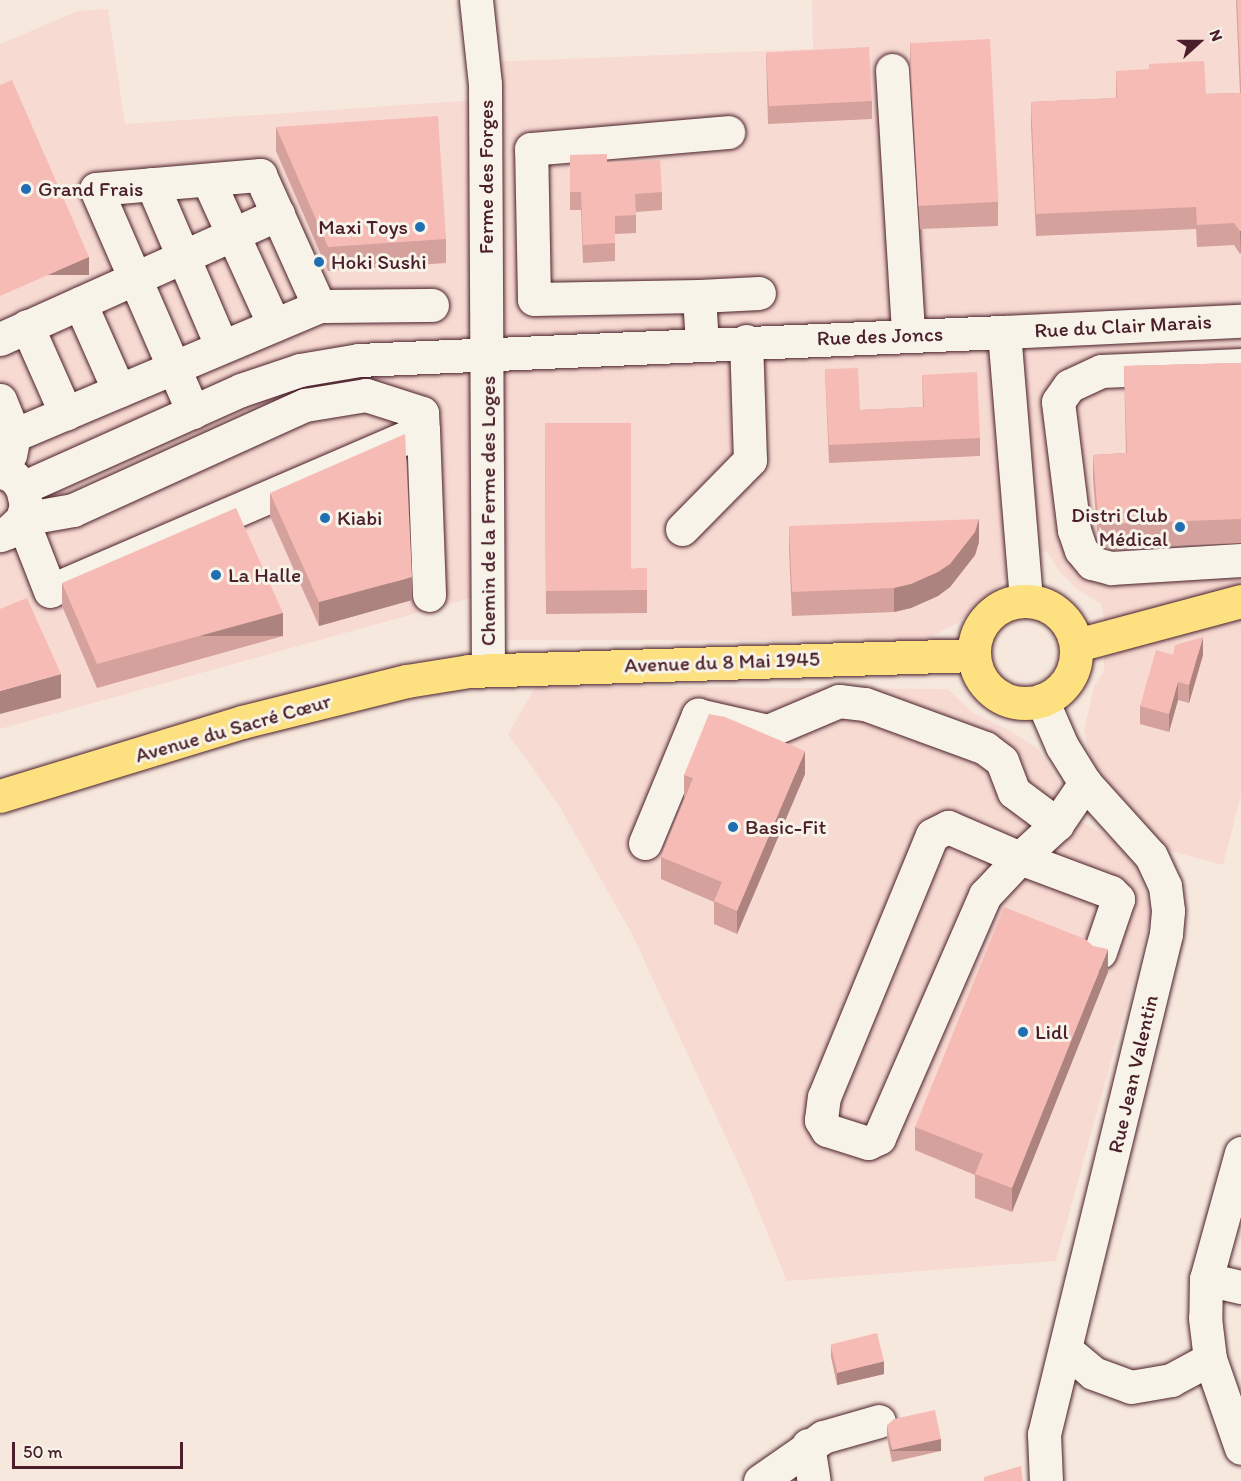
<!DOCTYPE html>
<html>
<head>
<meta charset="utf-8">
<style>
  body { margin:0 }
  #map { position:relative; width:1241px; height:1481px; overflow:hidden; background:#f7e8de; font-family:Itim,sans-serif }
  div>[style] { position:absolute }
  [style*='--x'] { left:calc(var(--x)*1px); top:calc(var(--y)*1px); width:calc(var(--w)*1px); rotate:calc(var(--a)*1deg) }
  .built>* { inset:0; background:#f7dad2 }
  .roads { filter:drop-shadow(0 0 2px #4a1f2b) drop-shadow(0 0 2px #4a1f2b) }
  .minor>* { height:33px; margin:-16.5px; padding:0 16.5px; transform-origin:16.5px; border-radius:16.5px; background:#f7f3e8 }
  .major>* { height:33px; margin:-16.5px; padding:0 16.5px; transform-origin:16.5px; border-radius:16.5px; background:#fde080 }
  .major>.ring { margin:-16.5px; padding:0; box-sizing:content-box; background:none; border:33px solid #fde080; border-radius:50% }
  .wall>* { inset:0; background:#d4a19c }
  .shaded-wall>* { inset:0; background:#ad837f; transform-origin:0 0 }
  .building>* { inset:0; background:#f7bbb5; transform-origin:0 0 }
  .dots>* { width:16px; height:16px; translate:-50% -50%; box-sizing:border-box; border:3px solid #f7f3e8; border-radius:50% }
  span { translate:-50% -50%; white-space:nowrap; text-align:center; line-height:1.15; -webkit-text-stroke:6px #f7f3e8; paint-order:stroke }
  .street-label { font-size:21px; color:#4a1f2b }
  .poi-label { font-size:21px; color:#4a1f2b }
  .left { translate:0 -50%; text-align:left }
  .right { translate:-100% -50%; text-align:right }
  .north { position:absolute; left:1169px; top:12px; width:60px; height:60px; -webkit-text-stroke:4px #f7f3e8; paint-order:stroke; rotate:69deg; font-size:16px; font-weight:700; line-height:24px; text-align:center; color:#4a1f2b }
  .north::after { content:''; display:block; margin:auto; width:21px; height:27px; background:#4a1f2b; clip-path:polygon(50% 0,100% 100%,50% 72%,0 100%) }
  .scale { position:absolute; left:12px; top:1442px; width:171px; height:27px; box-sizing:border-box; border:3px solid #4a1f2b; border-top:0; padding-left:8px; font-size:18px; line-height:21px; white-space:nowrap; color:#4a1f2b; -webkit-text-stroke:4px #f7f3e8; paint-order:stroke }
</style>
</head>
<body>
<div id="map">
  <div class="built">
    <i style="clip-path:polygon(812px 0,1241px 0,1241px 796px,1223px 865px,1163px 849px,1093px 769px,1084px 731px,1094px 686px,1104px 671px,1104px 617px,1101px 604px,1077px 589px,1059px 571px,1047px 551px,1006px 563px,1006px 579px,957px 623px,922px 641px,507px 640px,490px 62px,813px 49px)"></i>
    <i style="clip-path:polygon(108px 9px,125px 124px,476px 100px,478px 596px,0 729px,0 44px,78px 11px)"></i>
    <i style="clip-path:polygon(536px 686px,948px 689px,973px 713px,1007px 729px,1037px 748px,1059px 782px,1054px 806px,1113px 840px,1135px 864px,1152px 912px,1056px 1261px,787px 1281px,747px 1183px,632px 934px,558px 804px,508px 734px)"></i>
  </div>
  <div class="roads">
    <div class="minor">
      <i style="--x:476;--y:0;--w:84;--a:83.9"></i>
      <i style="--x:485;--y:84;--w:584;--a:89.71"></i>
      <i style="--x:892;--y:70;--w:265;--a:86.5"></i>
      <i style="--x:208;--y:180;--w:159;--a:65.5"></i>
      <i style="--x:152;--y:184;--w:177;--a:66.8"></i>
      <i style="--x:699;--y:296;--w:60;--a:-2.9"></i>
      <i style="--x:80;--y:303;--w:96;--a:66.1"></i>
      <i style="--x:27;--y:326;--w:96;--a:66.1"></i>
      <i style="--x:1004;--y:332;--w:237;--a:-2.7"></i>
      <i style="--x:0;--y:339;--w:305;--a:-24.2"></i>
      <i style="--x:702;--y:343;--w:47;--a:-93.7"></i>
      <i style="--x:699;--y:296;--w:165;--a:179"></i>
      <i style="--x:534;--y:299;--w:150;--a:-91.1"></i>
      <i style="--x:531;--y:149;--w:198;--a:-4.9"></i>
      <i style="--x:1241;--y:365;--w:140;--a:177.5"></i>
      <i style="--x:1101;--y:371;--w:35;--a:155"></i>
      <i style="--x:1069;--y:386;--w:19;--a:125"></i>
      <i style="--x:1058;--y:402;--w:129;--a:82.9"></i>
      <i style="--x:1074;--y:530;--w:21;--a:71"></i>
      <i style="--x:1081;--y:550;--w:17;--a:50"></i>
      <i style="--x:1092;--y:563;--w:20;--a:15"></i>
      <i style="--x:1111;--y:568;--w:130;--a:-3.5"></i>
      <i style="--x:366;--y:395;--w:59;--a:17.8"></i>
      <i style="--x:422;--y:413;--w:17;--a:87"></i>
      <i style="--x:423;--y:430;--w:406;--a:156.7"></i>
      <i style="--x:50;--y:591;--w:77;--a:-111.3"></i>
      <i style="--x:22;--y:519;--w:52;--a:-10"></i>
      <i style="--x:73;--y:510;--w:255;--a:-24.4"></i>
      <i style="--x:305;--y:405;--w:62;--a:-9.3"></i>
      <i style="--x:0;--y:400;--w:38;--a:68"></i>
      <i style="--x:14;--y:435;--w:20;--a:101"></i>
      <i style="--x:193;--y:412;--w:243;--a:-113.5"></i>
      <i style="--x:96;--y:189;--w:165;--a:-4.9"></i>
      <i style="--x:260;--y:175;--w:144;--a:65.8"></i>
      <i style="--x:423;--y:430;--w:165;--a:87.9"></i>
      <i style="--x:14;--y:435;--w:331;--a:-22.9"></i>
      <i style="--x:319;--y:306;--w:113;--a:-0.5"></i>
      <i style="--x:0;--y:471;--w:15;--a:23"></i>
      <i style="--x:14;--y:477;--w:14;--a:54"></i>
      <i style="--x:22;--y:488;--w:17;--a:77"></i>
      <i style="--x:26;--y:505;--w:15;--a:106"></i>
      <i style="--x:22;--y:519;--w:19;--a:137"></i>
      <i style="--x:8;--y:532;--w:9;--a:159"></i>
      <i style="--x:22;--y:488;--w:240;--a:-24.1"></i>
      <i style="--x:241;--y:390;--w:62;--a:-18.7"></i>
      <i style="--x:300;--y:370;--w:60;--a:-9.6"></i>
      <i style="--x:359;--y:360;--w:646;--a:-2.49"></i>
      <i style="--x:1004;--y:332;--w:269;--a:85.3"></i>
      <i style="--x:682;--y:529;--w:97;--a:-45.4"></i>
      <i style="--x:750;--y:460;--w:119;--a:-91.9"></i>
      <i style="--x:1042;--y:700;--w:50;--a:66.5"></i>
      <i style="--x:1062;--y:746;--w:44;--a:58.1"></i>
      <i style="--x:1085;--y:783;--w:98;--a:47.9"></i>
      <i style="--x:1151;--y:856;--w:33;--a:65"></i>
      <i style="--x:1165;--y:886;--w:25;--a:83"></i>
      <i style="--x:1168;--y:911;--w:23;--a:95"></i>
      <i style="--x:1166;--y:934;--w:515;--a:103.71"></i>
      <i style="--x:1044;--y:1434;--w:47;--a:87.6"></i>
      <i style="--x:1057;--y:824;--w:50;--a:137.4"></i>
      <i style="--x:1020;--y:858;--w:51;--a:133.4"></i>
      <i style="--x:985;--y:895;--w:265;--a:113.6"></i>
      <i style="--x:879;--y:1138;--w:12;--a:156"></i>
      <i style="--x:868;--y:1143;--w:43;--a:-162.4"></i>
      <i style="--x:827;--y:1130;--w:12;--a:-121"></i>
      <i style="--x:821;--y:1120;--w:23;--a:-83"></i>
      <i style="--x:824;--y:1097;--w:283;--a:-67.6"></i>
      <i style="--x:932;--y:835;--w:18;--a:-27"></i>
      <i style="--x:948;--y:827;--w:78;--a:23.3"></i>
      <i style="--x:1020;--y:858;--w:97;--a:20.5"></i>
      <i style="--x:1111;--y:892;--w:10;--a:45"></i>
      <i style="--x:1118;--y:899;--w:56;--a:108.8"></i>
      <i style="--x:645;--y:843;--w:139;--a:-67.5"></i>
      <i style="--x:698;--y:715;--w:72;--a:12.9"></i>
      <i style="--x:768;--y:731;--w:77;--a:-22.9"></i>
      <i style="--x:839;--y:701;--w:26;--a:7"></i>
      <i style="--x:865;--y:704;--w:128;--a:20.1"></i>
      <i style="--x:985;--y:748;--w:21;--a:37"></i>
      <i style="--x:1002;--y:761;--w:33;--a:69"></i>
      <i style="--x:1014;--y:792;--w:54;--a:36.7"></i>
      <i style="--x:1057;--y:824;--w:50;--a:-55.7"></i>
      <i style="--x:1241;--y:1153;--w:131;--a:105.5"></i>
      <i style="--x:1206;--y:1279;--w:39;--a:91"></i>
      <i style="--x:1205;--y:1318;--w:41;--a:83"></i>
      <i style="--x:1210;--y:1359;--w:94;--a:70.8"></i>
      <i style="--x:1206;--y:1279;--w:36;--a:13"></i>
      <i style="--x:1066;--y:1350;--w:35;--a:40"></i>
      <i style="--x:1093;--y:1373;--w:40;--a:20.2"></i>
      <i style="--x:1131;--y:1387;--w:41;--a:-9.9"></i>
      <i style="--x:1171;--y:1380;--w:44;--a:-28.3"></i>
      <i style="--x:808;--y:1445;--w:36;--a:81"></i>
      <i style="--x:760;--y:1481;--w:77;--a:-34.9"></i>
      <i style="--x:823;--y:1437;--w:58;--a:-15.9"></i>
    </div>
    <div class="major">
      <i class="ring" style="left:974px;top:601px;width:69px;height:69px"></i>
      <i style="--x:1077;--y:645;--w:170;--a:-15"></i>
      <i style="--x:0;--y:796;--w:253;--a:-17"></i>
      <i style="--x:242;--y:722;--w:170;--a:-14"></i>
      <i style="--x:407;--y:681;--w:63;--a:-9.2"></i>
      <i style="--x:469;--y:671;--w:505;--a:-1.81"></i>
    </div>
  </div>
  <div class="wall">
    <i style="clip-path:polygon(1236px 0,1241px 0,1241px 253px,1240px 254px,1234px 245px,1197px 247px,1196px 229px,1036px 236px,1031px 125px,1031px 102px,1116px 98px,1116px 71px,1206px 94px,1240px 93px)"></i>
    <i style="clip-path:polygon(910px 42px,998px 202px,998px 226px,920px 229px,910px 66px)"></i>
    <i style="clip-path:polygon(766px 53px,872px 101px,872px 119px,768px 124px)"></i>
    <i style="clip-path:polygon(276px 127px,446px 239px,446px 263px,328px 271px,276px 151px)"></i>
    <i style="clip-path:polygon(570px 155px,607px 162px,662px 192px,662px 210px,636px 212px,636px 233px,615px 234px,615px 261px,583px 263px,581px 210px,570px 210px)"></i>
    <i style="clip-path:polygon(1241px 363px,1241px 543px,1107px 548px,1098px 541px,1093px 479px,1093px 455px,1126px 453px,1124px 366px)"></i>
    <i style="clip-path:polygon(825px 369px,860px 410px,923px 407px,922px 375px,980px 438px,980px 456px,829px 463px)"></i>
    <i style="clip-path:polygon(545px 423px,631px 569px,647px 568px,647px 613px,546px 614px)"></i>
    <i style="clip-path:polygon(270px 493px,412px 600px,319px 626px,270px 516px)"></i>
    <i style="clip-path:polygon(789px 526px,979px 542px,975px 555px,950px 587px,938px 596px,911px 608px,894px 612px,792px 616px,789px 550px)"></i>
    <i style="clip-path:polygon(62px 583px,283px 636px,97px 688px,62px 606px)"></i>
    <i style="clip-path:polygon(1173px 655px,1203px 655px,1189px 703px,1178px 700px,1169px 732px,1140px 724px,1140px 706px)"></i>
    <i style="clip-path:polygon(805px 774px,737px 934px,714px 924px,714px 902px,661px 879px,661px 857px,685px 798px,684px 797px,684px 775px)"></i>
    <i style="clip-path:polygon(1108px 972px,1012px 1212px,975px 1198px,975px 1175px,915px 1150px,915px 1127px)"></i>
    <i style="clip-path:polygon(831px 1345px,884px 1374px,837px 1385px,831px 1357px)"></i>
    <i style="clip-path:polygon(887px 1425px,941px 1451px,892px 1462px,887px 1438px)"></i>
  </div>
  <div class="shaded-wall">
    <i style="clip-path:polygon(1240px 231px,1241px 231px,1240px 254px)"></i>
    <i style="left:89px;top:257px;width:18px;height:97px;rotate:90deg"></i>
    <i style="clip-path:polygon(979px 519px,979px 542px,975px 555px,950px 587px,938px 596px,911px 608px,894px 612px,894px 588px)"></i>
    <i style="clip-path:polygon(412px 577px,412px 600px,319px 626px,319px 602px)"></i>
    <i style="left:283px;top:613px;width:23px;height:193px;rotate:90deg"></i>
    <i style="clip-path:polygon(1203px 637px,1203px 655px,1189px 703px,1189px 685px)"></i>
    <i style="clip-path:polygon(61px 674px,61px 698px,0 714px,0 691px)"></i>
    <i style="clip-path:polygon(1178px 682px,1178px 700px,1169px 732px,1169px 714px)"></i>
    <i style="clip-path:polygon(805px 751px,805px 774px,737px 934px,737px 911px)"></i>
    <i style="clip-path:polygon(1108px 949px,1108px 972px,1012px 1212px,1012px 1188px)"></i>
    <i style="clip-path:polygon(884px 1361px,884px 1374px,837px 1385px,837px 1373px)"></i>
    <i style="left:941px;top:1439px;width:12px;height:50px;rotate:90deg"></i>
  </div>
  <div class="building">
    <i style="clip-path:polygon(1237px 0,1241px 0,1241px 86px)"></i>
    <i style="left:990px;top:39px;width:163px;height:80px;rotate:87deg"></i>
    <i style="left:869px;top:47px;width:54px;height:103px;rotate:87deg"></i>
    <i style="clip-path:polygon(1204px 61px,1206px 94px,1241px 93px,1241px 231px,1240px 231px,1234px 223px,1197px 225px,1196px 207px,1036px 214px,1031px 102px,1117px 98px,1116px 71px,1149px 69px,1149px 64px)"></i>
    <i style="clip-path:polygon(12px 80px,89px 257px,0 296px,0 85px)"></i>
    <i style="clip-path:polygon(438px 116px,446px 239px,328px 247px,276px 127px)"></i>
    <i style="clip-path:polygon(607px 154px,607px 162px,660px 160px,662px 192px,635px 194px,636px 215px,615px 216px,615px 243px,583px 245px,581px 192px,570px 192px,570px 155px)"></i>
    <i style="clip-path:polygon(1241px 363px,1241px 519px,1107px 524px,1098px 517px,1093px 455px,1127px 453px,1124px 366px)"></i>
    <i style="clip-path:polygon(858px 368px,860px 410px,924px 407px,922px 375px,977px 372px,980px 438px,829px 445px,825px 369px)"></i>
    <i style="clip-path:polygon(545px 423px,631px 423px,631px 569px,647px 568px,647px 590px,546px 591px)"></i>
    <i style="clip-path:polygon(405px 434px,412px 577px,319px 602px,270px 493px)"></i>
    <i style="clip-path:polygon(236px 508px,283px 613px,97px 664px,62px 583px)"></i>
    <i style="clip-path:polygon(979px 519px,975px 532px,950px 564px,938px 572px,911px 584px,894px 588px,792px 592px,789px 526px)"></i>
    <i style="clip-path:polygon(27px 598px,61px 674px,0 691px,0 609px)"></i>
    <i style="clip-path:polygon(1203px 637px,1189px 685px,1178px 682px,1169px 714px,1140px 706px,1156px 650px,1173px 655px,1175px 645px)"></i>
    <i style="clip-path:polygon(709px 714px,725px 717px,805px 751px,737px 911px,714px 901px,722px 882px,661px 857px,693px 778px,684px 775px)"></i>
    <i style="clip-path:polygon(1004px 907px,1085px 939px,1093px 946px,1108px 949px,1012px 1188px,975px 1174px,983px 1154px,915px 1127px)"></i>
    <i style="left:877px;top:1333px;width:29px;height:48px;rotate:76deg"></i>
    <i style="clip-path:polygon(935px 1410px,941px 1439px,892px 1450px,887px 1425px,894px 1419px)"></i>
    <i style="clip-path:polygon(1021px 1466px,1023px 1481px,984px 1481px,984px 1477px)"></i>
  </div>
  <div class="dots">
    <i style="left:26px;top:189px;background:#1f6fb2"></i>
    <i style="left:420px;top:227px;background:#1f6fb2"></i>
    <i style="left:319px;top:262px;background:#1f6fb2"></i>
    <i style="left:325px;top:518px;background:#1f6fb2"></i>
    <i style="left:1180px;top:527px;background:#1f6fb2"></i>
    <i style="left:216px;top:575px;background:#1f6fb2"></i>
    <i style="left:733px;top:827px;background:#1f6fb2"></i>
    <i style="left:1023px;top:1032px;background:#1f6fb2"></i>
  </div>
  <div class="street-label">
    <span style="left:486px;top:177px;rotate:-90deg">Ferme des Forges</span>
    <span style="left:1123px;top:326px;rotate:-3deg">Rue du Clair Marais</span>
    <span style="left:880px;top:336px;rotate:-2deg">Rue des Joncs</span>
    <span style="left:488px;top:511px;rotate:-90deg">Chemin de la Ferme des Loges</span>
    <span style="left:722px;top:662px;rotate:-2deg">Avenue du 8 Mai 1945</span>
    <span style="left:233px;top:728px;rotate:-16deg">Avenue du Sacré Cœur</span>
    <span style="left:1133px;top:1074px;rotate:-77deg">Rue Jean Valentin</span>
  </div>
  <div class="poi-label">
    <span class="left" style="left:38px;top:189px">Grand Frais</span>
    <span class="right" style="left:408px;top:227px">Maxi Toys</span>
    <span class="left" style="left:331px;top:262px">Hoki Sushi</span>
    <span class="right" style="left:1168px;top:527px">Distri Club<br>Médical</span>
    <span class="left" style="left:337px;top:518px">Kiabi</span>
    <span class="left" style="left:228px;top:575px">La Halle</span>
    <span class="left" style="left:745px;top:827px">Basic-Fit</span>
    <span class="left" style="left:1035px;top:1032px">Lidl</span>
  </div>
  <div class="north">N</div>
  <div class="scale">50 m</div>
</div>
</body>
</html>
